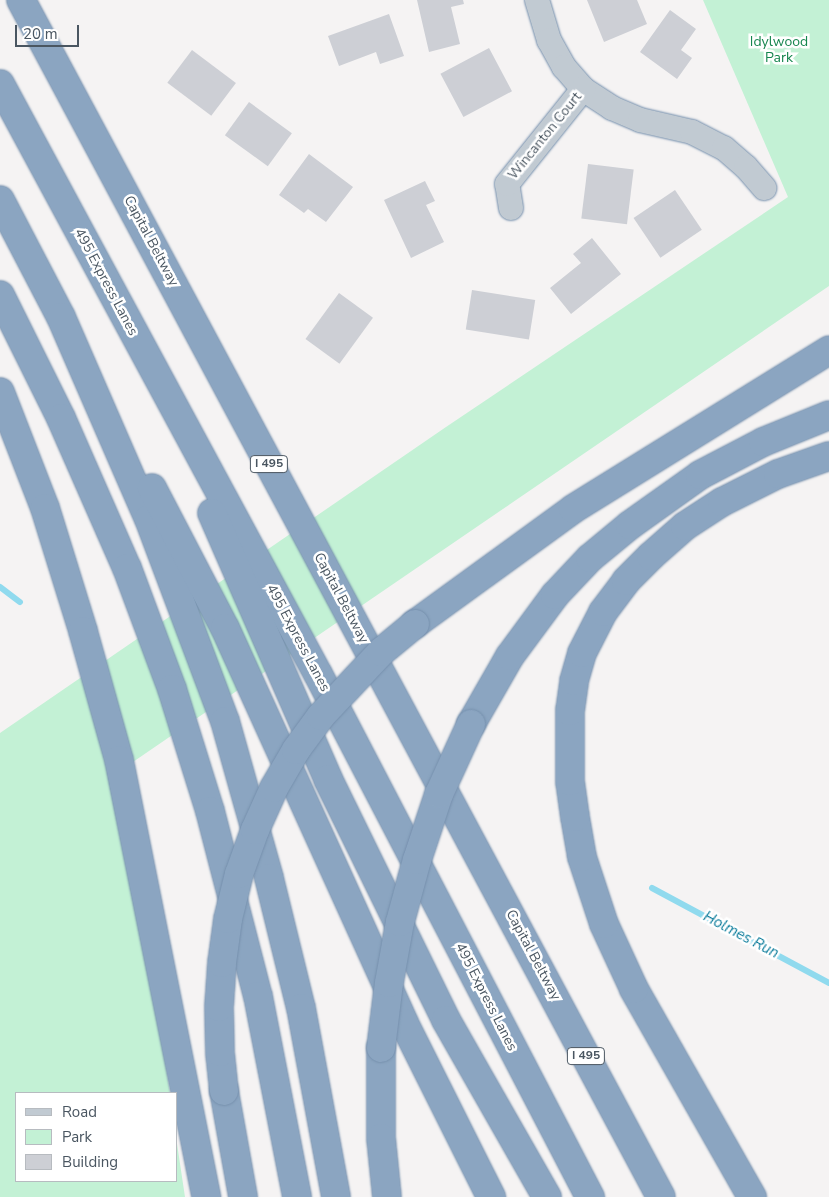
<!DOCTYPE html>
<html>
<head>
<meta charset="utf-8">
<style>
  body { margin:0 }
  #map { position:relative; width:829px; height:1197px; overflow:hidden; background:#f5f3f3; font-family:"Nunito Sans",sans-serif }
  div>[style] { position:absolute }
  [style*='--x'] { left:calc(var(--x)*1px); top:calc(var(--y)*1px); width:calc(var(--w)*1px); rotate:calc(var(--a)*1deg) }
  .green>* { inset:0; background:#c3f1d5 }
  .stream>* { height:6px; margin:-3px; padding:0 3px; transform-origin:3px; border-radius:3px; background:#90daee }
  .building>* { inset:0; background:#cdcfd5; transform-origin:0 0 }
  .roads { filter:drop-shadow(0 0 1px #7690ad) drop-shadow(0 0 1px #7690ad) }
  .street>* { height:24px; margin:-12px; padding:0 12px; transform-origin:12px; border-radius:12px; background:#c1cad2 }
  .highway>* { height:28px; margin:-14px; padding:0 14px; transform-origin:14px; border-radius:14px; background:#8ba5c1 }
  .bridges { filter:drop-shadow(0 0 1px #7690ad) drop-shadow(0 0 1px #7690ad) }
  .highway-bridge>* { height:28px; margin:-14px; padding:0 14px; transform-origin:14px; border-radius:14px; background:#8ba5c1 }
  span { translate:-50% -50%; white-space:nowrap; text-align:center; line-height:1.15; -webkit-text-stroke:5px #fff; paint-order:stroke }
  .shield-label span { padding:1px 4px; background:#fff; border:1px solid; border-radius:4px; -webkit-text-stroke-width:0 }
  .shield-label { font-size:12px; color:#4a5661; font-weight:700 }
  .park-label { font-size:14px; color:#17864f }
  .street-label { font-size:14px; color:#4a5661 }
  .water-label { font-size:15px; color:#0c7c9b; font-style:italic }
  .legend { position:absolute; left:15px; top:1092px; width:162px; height:90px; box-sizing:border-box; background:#fff; border:1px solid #b7bbc0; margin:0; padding:6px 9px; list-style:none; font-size:15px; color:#4a5661 }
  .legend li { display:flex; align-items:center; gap:10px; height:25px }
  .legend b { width:25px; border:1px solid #b7bbc0 }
  .scale { position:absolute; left:15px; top:25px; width:64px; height:22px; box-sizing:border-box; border:2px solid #4a5661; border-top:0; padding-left:6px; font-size:15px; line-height:18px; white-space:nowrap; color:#4a5661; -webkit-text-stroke:4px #fff; paint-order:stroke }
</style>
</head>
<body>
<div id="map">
  <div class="green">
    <i style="clip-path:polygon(703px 0,829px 0,829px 286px,111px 777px,120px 837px,130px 831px,170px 1093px,16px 1093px,16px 1181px,176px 1181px,176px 1137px,185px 1197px,0 1197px,0 733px,446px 427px,788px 197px)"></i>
  </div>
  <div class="stream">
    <i style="--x:0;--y:587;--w:25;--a:37"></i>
    <i style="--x:652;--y:888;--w:201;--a:28.2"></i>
  </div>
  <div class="building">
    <i style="clip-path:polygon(417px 0,463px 0,464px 4px,451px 7px,460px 44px,429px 52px)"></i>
    <i style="clip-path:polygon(587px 0,637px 0,647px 24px,604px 42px)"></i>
    <i style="clip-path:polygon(670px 10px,696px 29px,681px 50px,692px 58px,677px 79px,640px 52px)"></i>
    <i style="clip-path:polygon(389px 14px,404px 56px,380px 64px,376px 52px,339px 66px,328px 36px)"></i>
    <i style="left:489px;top:48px;width:49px;height:55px;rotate:62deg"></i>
    <i style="left:192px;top:50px;width:55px;height:41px;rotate:37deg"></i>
    <i style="left:249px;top:102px;width:53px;height:41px;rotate:36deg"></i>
    <i style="clip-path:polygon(309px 154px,353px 187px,326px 222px,308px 209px,304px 213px,279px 195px)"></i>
    <i style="left:588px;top:164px;width:46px;height:55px;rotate:7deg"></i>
    <i style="clip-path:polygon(425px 181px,435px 201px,426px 205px,444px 242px,411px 258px,384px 200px)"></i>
    <i style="left:675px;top:190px;width:48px;height:50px;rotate:56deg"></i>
    <i style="clip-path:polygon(592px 238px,621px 274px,571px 314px,550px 288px,581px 263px,573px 254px)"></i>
    <i style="left:472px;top:290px;width:64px;height:40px;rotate:9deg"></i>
    <i style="left:339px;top:293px;width:42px;height:57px;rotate:36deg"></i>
  </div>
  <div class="roads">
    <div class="street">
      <i style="--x:537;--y:0;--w:42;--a:73.3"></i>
      <i style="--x:549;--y:40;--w:31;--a:61"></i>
      <i style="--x:564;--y:67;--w:29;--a:49"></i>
      <i style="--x:583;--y:89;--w:35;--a:33"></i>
      <i style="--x:612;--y:108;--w:30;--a:23"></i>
      <i style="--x:640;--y:120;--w:53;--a:13"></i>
      <i style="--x:692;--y:132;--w:36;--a:27"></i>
      <i style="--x:724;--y:148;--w:29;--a:41"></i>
      <i style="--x:746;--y:167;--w:28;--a:49"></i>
      <i style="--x:511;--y:208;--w:24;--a:-99"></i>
      <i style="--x:507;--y:184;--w:122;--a:-51.3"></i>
    </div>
    <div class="highway">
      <i style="--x:21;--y:0;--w:1357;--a:61.87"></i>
      <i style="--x:0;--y:84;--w:670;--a:61.68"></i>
      <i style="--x:318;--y:674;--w:590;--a:62.52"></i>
      <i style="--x:0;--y:200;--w:132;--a:62.5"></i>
      <i style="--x:61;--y:317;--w:220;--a:66.5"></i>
      <i style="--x:149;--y:519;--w:216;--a:69.4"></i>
      <i style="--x:225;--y:721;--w:163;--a:74.3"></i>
      <i style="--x:269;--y:878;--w:134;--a:76.2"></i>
      <i style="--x:301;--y:1008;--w:192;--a:79.5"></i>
      <i style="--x:0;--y:295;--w:137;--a:63.6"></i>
      <i style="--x:61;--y:418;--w:164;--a:66.3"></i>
      <i style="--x:127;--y:568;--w:129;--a:69.6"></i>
      <i style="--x:172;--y:689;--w:128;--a:72.7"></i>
      <i style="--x:210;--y:811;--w:191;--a:75.5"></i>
      <i style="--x:258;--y:996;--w:205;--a:79"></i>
      <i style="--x:0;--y:392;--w:124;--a:68.8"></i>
      <i style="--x:45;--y:508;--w:129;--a:72.8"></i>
      <i style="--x:83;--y:631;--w:134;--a:74.4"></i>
      <i style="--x:119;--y:760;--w:446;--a:78.7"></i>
      <i style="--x:152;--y:488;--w:158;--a:62.5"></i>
      <i style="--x:225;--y:628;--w:434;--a:65.6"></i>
      <i style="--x:404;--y:1023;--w:195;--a:63.4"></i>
      <i style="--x:212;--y:513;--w:290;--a:66.4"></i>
      <i style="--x:328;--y:779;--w:268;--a:63.9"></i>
      <i style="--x:446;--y:1020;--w:204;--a:60.3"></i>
      <i style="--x:415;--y:624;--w:195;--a:-36"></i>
      <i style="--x:573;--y:509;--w:301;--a:-31.8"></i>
      <i style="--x:471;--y:724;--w:78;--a:-60.2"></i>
      <i style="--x:510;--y:656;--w:76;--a:-53.6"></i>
      <i style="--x:555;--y:595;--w:51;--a:-46.6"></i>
      <i style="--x:590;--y:558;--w:52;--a:-39.5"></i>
      <i style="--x:630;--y:525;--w:86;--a:-35.5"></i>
      <i style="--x:700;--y:475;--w:71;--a:-27.6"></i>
      <i style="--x:763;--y:442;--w:71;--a:-22.2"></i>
      <i style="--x:381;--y:1048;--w:90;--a:90"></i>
      <i style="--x:381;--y:1138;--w:59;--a:84.2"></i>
      <i style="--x:224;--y:1091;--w:108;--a:79.8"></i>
      <i style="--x:752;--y:1197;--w:239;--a:-119.6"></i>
      <i style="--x:634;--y:989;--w:72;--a:-114.8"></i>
      <i style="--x:604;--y:924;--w:71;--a:-108.2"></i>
      <i style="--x:582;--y:857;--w:41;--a:-99.9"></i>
      <i style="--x:575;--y:817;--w:36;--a:-98"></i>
      <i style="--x:570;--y:781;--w:70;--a:-90"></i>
      <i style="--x:570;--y:711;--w:30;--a:-82"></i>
      <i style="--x:574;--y:681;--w:29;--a:-74"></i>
      <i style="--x:582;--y:653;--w:46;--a:-62.9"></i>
      <i style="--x:603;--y:612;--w:39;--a:-53"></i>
      <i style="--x:626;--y:581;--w:35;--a:-45"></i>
      <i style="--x:651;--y:556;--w:45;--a:-41.4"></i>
      <i style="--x:685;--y:526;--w:44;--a:-33"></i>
      <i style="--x:722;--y:502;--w:63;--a:-26.6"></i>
      <i style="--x:778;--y:474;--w:54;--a:-19.4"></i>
    </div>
  </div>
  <div class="bridges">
    <div class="highway-bridge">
      <i style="--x:381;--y:1048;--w:65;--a:-83"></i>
      <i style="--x:389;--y:983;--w:62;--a:-79.8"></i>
      <i style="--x:400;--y:922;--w:64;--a:-74.7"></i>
      <i style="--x:417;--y:860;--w:70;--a:-71.6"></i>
      <i style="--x:439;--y:794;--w:77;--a:-65.4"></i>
      <i style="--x:224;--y:1091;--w:39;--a:-96"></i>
      <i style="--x:220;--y:1052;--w:45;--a:-91.3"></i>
      <i style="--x:219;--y:1007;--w:44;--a:-86.1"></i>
      <i style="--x:222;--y:963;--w:44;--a:-82.2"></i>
      <i style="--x:228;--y:919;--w:46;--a:-76.3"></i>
      <i style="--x:239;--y:874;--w:47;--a:-70"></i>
      <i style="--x:255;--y:830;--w:46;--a:-65.7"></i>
      <i style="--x:274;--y:788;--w:44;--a:-59.9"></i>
      <i style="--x:296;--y:750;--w:42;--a:-53.7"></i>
      <i style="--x:321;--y:716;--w:88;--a:-46.8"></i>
      <i style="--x:381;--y:652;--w:44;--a:-39.5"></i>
    </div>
  </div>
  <div class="shield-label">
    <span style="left:269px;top:464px">I 495</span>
    <span style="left:586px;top:1056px">I 495</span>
  </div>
  <div class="park-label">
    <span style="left:779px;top:50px">Idylwood<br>Park</span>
  </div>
  <div class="street-label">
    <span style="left:545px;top:136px;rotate:-51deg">Wincanton Court</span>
    <span style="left:151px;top:241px;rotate:62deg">Capital Beltway</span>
    <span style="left:106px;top:282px;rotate:62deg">495 Express Lanes</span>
    <span style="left:341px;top:598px;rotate:62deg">Capital Beltway</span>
    <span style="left:298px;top:638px;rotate:62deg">495 Express Lanes</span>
    <span style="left:533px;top:955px;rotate:62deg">Capital Beltway</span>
    <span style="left:486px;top:997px;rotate:63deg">495 Express Lanes</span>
  </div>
  <div class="water-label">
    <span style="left:741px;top:935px;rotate:28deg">Holmes Run</span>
  </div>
  <ul class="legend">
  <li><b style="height:6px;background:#c1cad2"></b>Road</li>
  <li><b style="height:14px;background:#c3f1d5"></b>Park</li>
  <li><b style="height:14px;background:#cdcfd5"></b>Building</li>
  </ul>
  <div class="scale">20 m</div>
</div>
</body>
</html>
